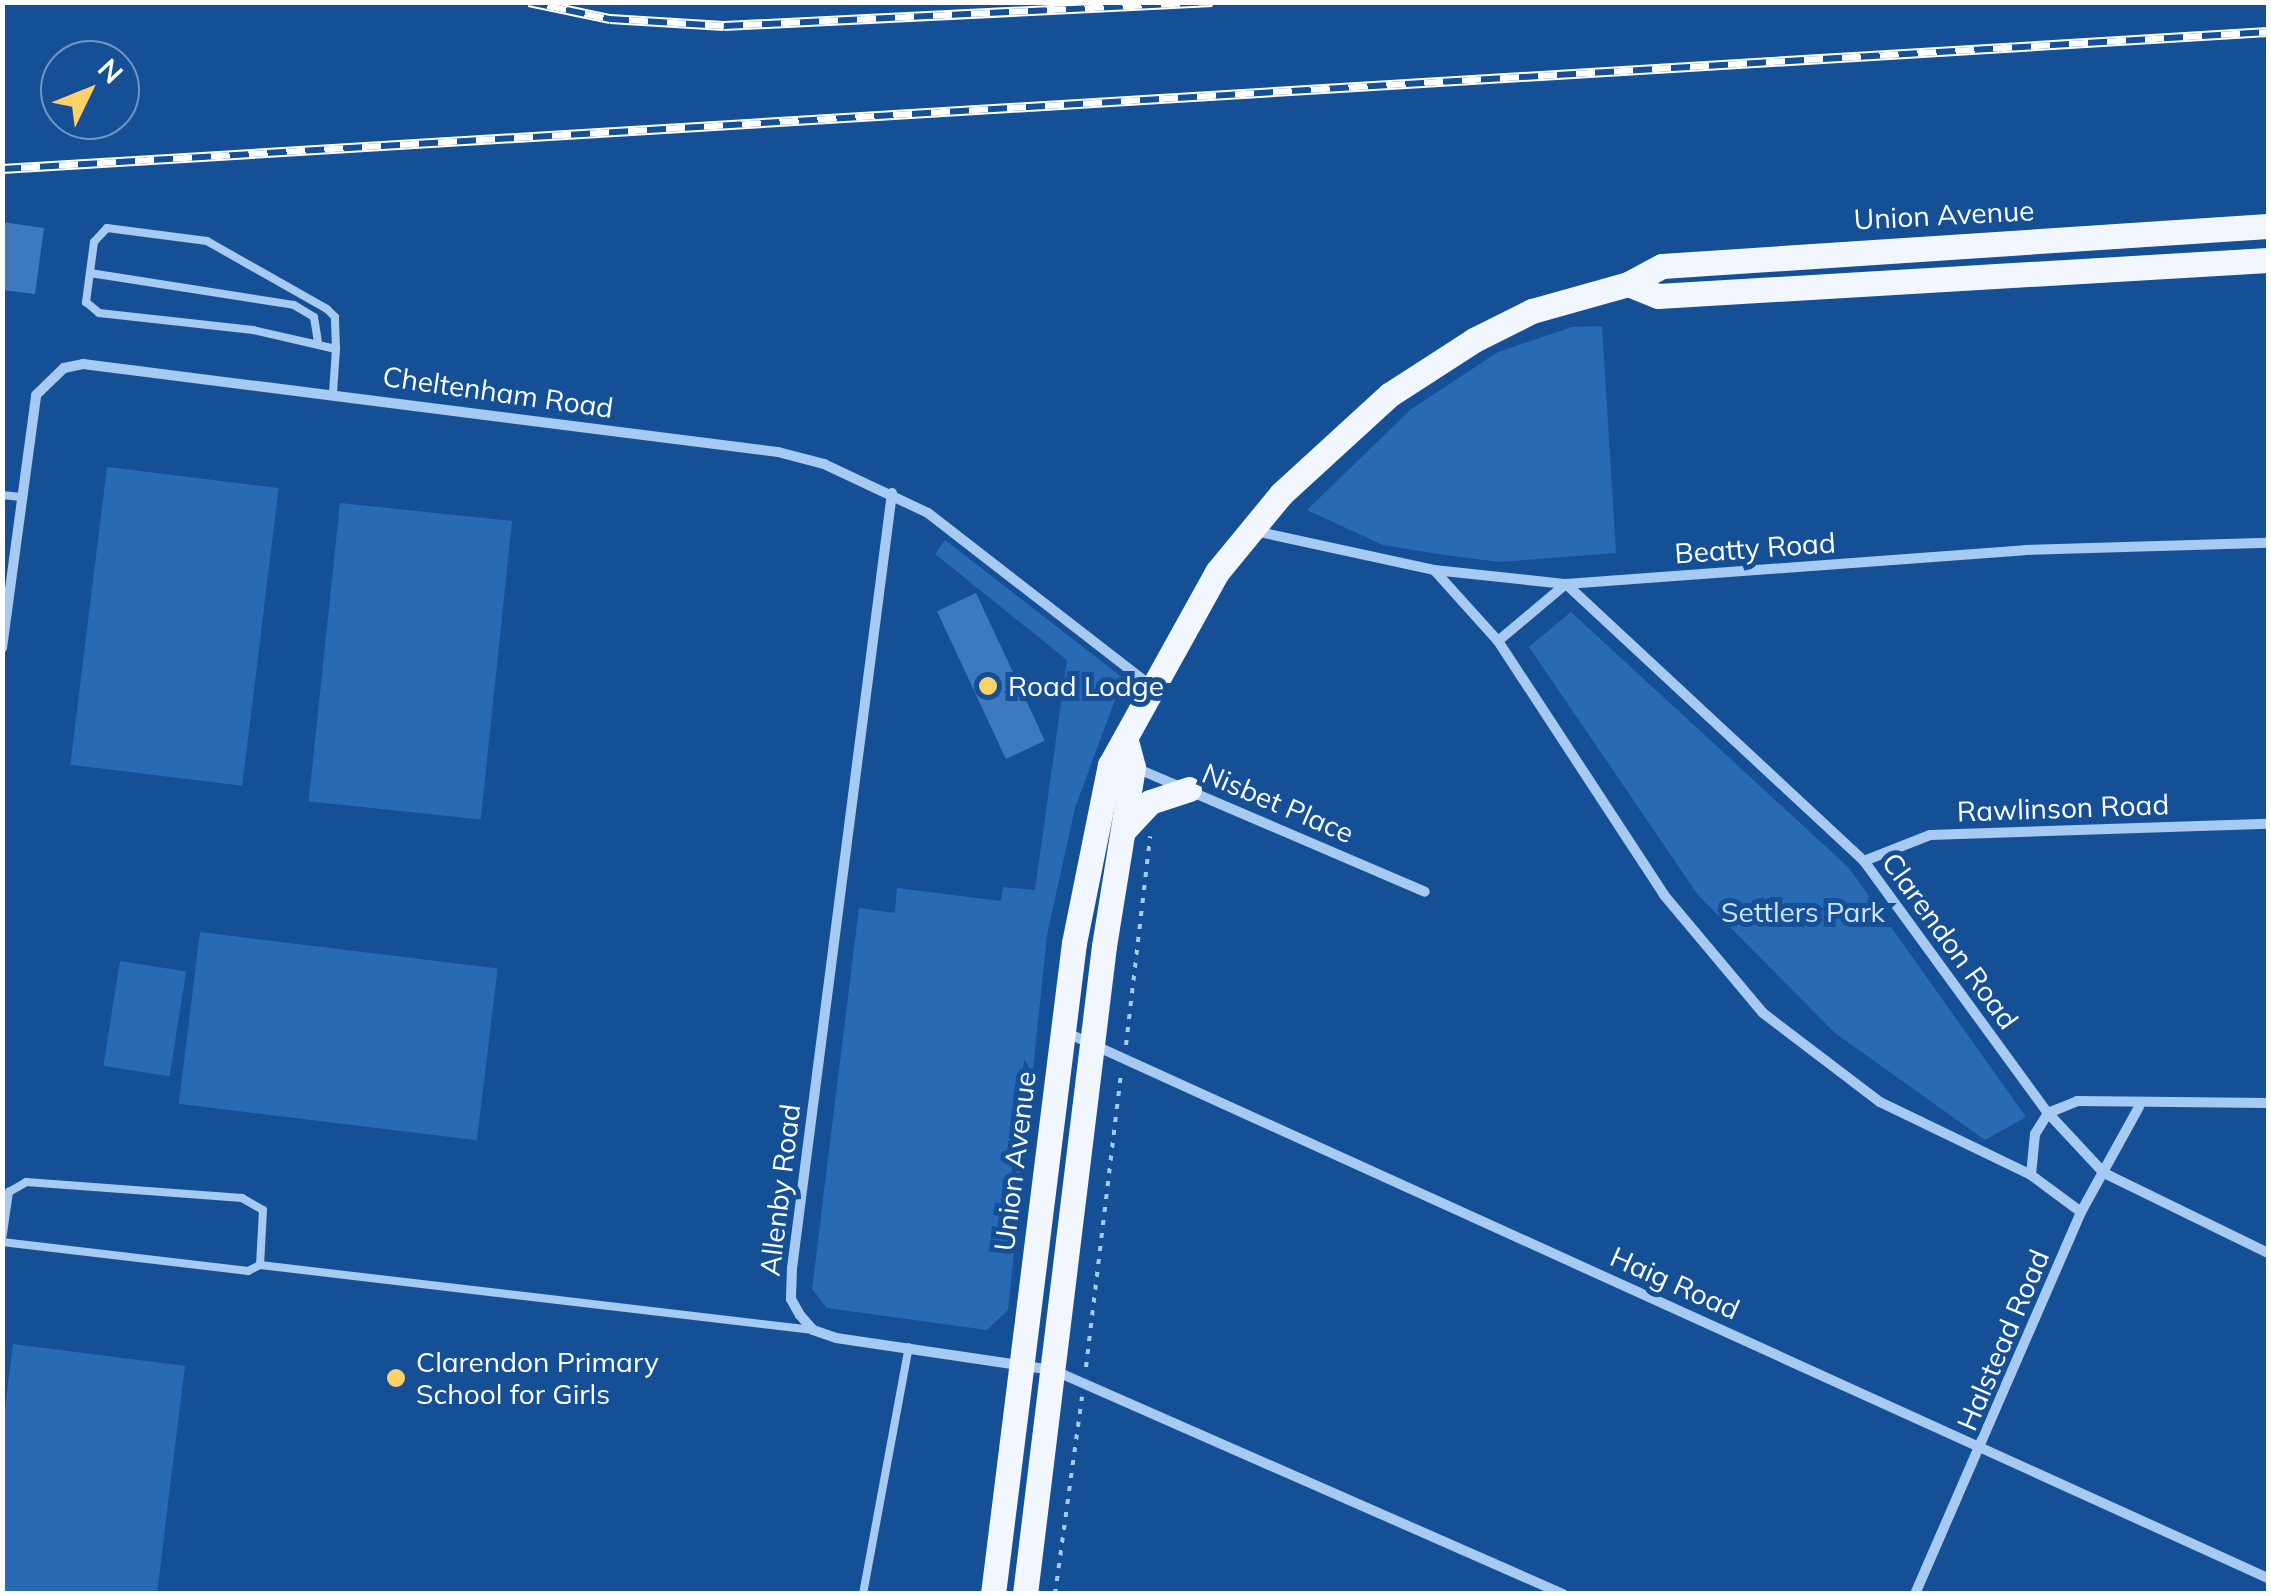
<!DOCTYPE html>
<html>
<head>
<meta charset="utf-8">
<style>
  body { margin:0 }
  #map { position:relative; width:2271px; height:1596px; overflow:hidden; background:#155096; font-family:Mulish,sans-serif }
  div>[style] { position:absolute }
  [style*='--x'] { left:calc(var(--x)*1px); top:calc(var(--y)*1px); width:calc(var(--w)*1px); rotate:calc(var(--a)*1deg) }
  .green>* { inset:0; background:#296ab5; transform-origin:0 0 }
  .building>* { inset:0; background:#3e79be; transform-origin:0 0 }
  .path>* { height:4px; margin-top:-2px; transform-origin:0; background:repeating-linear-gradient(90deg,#a7caf2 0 5px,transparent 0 13px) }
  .service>* { height:8px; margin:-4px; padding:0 4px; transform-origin:4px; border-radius:4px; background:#a7caf2 }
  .minor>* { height:10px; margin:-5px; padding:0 5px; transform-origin:5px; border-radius:5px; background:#a7caf2 }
  .primary>* { height:25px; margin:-12.5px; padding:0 12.5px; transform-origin:12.5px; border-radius:12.5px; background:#f2f7ff }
  .rail>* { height:10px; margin-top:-5px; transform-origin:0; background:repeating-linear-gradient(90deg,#155096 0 19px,#fff 0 38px); box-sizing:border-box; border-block:2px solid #fff }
  .dots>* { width:28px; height:28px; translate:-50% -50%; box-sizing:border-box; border:5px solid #155096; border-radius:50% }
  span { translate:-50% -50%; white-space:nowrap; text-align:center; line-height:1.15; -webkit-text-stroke:10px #155096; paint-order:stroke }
  .street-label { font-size:28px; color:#fff }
  .poi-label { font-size:28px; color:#fff }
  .left { translate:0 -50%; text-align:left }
  .park-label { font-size:28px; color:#cfe4fc }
  .frame { position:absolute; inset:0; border:5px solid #fff; pointer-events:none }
  .north { position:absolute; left:40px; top:40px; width:100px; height:100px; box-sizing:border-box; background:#155096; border:2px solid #7396c0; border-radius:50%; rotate:47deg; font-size:28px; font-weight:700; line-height:40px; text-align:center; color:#fff }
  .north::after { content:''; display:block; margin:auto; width:35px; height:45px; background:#ffd168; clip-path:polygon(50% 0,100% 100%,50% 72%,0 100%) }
</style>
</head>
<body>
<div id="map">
  <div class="green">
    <i style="clip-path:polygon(1602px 326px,1616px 553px,1499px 562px,1438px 554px,1383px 545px,1307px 510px,1410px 410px,1498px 352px,1572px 327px)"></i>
    <i style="left:107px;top:467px;width:173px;height:300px;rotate:7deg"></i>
    <i style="left:340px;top:503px;width:173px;height:300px;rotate:6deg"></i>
    <i style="clip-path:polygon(945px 540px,1123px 678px,1075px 808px,1047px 935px,1008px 1310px,987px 1330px,827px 1308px,812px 1289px,859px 908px,895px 913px,897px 888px,1001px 901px,1003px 887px,1035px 890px,1067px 660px,935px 554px)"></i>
    <i style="clip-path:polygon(1571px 612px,1849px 868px,2026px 1117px,1985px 1140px,1835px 1033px,1698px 895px,1529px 647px)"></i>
    <i style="left:200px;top:932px;width:300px;height:173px;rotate:7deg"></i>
    <i style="left:120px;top:961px;width:67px;height:106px;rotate:9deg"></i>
    <i style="clip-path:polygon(13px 1344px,185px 1366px,157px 1593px,3px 1593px,2px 1432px)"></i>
  </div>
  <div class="building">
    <i style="clip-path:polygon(2px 222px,44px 228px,35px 294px,2px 290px)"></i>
    <i style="left:976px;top:593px;width:163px;height:43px;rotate:65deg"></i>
  </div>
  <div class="path">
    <i style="--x:1126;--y:1045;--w:210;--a:-83.4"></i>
    <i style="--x:1086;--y:1367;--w:295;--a:-83.2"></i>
    <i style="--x:1055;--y:1594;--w:199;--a:-82.2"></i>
  </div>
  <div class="service">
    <i style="--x:90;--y:273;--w:206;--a:8.9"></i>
    <i style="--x:294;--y:305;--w:23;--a:31"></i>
    <i style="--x:314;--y:317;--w:25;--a:81"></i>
    <i style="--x:333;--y:393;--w:44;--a:-86.1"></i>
    <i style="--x:336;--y:349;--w:32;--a:-92"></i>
    <i style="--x:335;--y:317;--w:11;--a:-135"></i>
    <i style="--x:327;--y:309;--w:138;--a:-150.5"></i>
    <i style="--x:207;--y:241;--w:101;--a:-172.6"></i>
    <i style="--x:107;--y:228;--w:19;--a:133"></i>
    <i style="--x:94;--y:242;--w:61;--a:97.6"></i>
    <i style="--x:86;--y:302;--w:17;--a:40"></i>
    <i style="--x:99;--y:313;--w:155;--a:6.3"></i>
    <i style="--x:253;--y:330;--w:85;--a:12.9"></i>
    <i style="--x:2;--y:495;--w:19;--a:6"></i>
    <i style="--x:2;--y:1240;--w:49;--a:-81.7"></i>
    <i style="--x:9;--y:1192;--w:20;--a:-30"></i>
    <i style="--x:26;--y:1182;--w:217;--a:4.2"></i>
    <i style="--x:242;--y:1198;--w:24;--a:30"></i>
    <i style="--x:263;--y:1210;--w:55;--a:93.1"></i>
    <i style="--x:2;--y:1242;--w:248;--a:6.7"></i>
    <i style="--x:248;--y:1271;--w:13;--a:-27"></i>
    <i style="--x:260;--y:1265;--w:557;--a:6.7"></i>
    <i style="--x:863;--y:1594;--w:251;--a:-79.5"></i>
  </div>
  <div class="minor">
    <i style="--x:892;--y:493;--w:781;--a:97.35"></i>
    <i style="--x:792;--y:1268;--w:31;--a:92"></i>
    <i style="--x:791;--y:1299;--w:18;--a:61"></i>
    <i style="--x:800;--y:1315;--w:20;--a:49"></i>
    <i style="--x:813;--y:1330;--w:24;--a:19"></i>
    <i style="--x:836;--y:1338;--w:219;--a:8.4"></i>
    <i style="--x:1053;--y:1370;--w:557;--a:23.71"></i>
    <i style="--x:1255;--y:531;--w:183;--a:12.3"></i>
    <i style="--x:1434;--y:570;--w:133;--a:6.1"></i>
    <i style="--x:1566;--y:584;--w:460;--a:-4.2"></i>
    <i style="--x:2025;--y:550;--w:243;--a:-1.7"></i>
    <i style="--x:1435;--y:571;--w:94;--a:48"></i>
    <i style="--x:1498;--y:641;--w:303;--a:56.8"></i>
    <i style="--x:1664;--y:895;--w:154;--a:50"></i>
    <i style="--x:1763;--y:1013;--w:147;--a:37.3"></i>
    <i style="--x:1880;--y:1102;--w:168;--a:25.8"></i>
    <i style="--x:2031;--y:1175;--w:62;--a:36.5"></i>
    <i style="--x:1498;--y:641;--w:89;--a:-40"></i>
    <i style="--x:1566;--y:584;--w:407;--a:42.9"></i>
    <i style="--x:1864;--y:861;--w:312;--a:53.9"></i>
    <i style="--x:2048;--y:1113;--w:82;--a:47"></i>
    <i style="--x:2104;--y:1173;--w:182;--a:26"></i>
    <i style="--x:2;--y:648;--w:255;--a:-82.3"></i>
    <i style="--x:36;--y:395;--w:39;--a:-44"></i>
    <i style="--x:64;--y:368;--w:19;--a:-12"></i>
    <i style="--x:83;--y:364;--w:701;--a:7.22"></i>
    <i style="--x:778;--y:452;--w:48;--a:14.6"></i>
    <i style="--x:824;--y:464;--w:115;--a:25.2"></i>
    <i style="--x:928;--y:513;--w:281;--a:37.8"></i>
    <i style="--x:1136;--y:768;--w:314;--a:23.2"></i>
    <i style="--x:1864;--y:861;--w:71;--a:-21.5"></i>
    <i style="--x:1930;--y:835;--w:338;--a:-1.9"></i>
    <i style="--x:1063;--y:1031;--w:1323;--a:24.42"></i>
    <i style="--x:2031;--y:1175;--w:41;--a:-84.4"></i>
    <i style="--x:2035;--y:1134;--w:25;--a:-58"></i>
    <i style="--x:2048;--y:1113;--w:31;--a:-22"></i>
    <i style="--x:2077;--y:1101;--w:191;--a:0.6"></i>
    <i style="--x:1915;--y:1594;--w:417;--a:-66.5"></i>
    <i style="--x:2081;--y:1212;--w:120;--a:-61.1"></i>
  </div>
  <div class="primary">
    <i style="--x:1628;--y:284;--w:32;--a:22"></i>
    <i style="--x:1658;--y:296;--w:611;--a:-3.38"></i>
    <i style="--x:1124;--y:830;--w:38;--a:-47"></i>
    <i style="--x:1150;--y:802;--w:41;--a:-18.4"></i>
    <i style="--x:993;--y:1594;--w:656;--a:-82.91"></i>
    <i style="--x:1074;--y:943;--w:182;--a:-78.6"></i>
    <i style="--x:1110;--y:765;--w:221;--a:-61"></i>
    <i style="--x:1217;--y:572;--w:101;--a:-50.6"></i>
    <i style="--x:1281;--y:494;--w:147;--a:-42.5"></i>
    <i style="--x:1389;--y:395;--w:101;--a:-32.9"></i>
    <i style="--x:1474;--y:340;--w:65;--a:-26.6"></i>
    <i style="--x:1532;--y:311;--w:100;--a:-15.7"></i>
    <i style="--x:1628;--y:284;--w:38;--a:-28"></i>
    <i style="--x:1662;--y:266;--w:607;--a:-3.78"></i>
    <i style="--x:1025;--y:1594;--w:653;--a:-83.05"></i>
    <i style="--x:1104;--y:946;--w:181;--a:-80.8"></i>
    <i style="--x:1133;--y:767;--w:23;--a:-105"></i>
  </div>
  <div class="rail">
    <i style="--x:529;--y:2;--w:83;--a:11.9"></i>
    <i style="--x:610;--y:19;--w:114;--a:3.5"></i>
    <i style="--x:724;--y:26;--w:489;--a:-2.8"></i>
    <i style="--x:2;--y:169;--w:2270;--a:-3.46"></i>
  </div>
  <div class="dots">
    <i style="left:988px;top:686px;background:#ffd168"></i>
    <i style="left:396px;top:1378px;background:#ffd168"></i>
  </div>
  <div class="street-label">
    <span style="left:1944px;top:215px;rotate:-3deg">Union Avenue</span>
    <span style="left:498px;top:392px;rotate:8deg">Cheltenham Road</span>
    <span style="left:1755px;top:548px;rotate:-4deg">Beatty Road</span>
    <span style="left:1278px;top:803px;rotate:23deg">Nisbet Place</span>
    <span style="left:2063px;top:808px;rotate:-2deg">Rawlinson Road</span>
    <span style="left:1950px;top:941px;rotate:54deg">Clarendon Road</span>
    <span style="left:1015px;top:1161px;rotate:-83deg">Union Avenue</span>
    <span style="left:780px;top:1190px;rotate:-83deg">Allenby Road</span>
    <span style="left:1675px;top:1283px;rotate:24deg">Haig Road</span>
    <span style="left:2003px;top:1340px;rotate:-67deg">Halstead Road</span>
  </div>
  <div class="poi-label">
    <span class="left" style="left:1008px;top:686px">Road Lodge</span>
    <span class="left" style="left:416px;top:1378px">Clarendon Primary<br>School for Girls</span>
  </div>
  <div class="park-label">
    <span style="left:1803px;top:912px">Settlers Park</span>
  </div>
  <div class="frame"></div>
  <div class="north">N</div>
</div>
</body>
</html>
